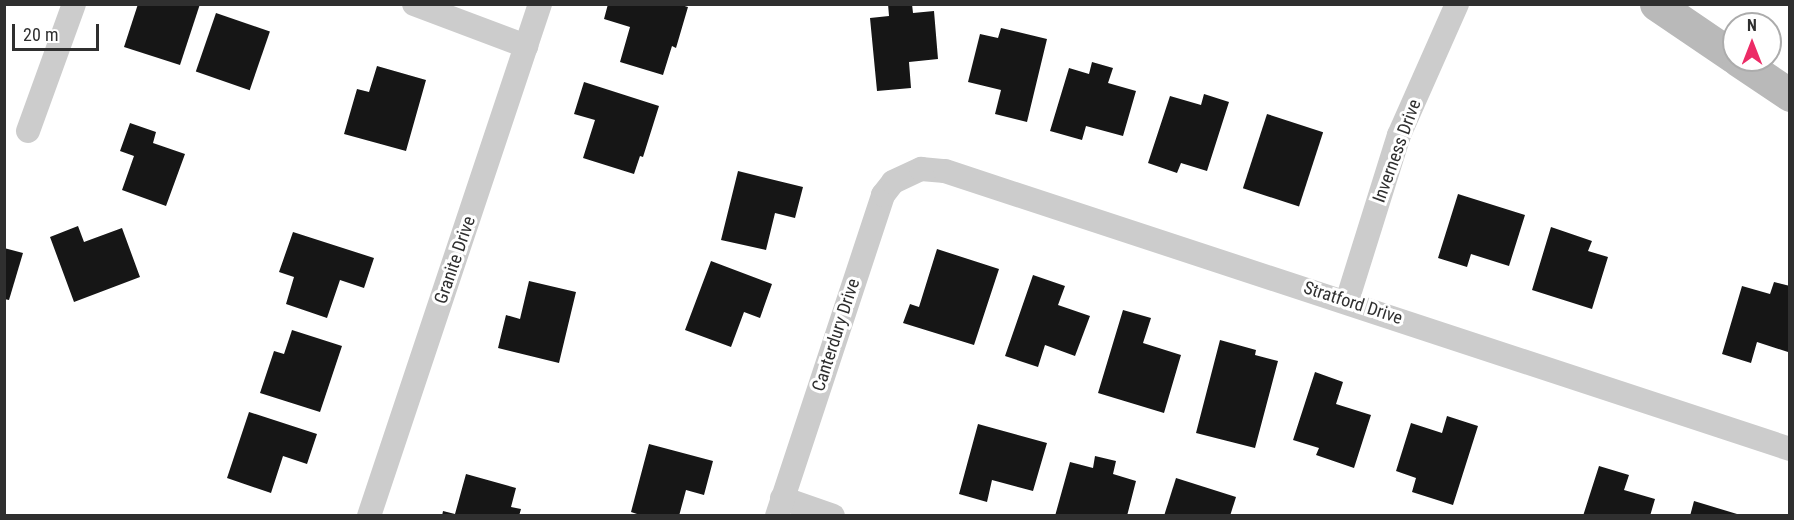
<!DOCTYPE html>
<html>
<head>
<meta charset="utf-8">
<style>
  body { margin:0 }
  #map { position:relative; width:1794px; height:520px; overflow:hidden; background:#fff; font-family:"Roboto Condensed",sans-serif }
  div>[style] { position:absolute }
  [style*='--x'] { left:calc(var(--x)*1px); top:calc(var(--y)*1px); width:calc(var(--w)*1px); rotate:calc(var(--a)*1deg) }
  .building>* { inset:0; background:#161616; transform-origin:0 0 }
  .minor>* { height:24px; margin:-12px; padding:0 12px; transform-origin:12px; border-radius:12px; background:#ccc }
  .secondary>* { height:33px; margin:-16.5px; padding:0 16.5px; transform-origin:16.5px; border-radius:16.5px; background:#b9b9b9 }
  span { translate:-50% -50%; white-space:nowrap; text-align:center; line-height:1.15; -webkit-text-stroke:6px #fff; paint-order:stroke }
  .street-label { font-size:18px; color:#2f2f2f }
  .frame { position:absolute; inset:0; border:6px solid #2f2f2f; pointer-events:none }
  .north { position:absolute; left:1722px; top:12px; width:60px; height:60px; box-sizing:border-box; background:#fff; border:2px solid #acacac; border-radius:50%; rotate:0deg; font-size:16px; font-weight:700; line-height:24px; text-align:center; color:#2f2f2f }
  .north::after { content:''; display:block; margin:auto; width:21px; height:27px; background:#ec2b66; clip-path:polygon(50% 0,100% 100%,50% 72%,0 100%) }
  .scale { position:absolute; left:12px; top:24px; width:87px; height:27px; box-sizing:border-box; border:3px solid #2f2f2f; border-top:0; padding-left:8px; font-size:18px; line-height:21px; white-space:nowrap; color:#2f2f2f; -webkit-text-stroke:4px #fff; paint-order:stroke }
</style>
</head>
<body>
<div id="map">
  <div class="building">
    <i style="clip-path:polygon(138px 4px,200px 4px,180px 65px,124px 47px)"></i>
    <i style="clip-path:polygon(608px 4px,678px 4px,688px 7px,676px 48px,672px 46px,663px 75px,620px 62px,630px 27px,604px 19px)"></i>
    <i style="clip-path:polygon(888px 4px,912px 4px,913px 13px,934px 11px,938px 59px,909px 62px,911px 88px,877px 91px,870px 18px,889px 16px)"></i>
    <i style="left:216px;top:13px;width:57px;height:62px;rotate:19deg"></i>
    <i style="clip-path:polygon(1001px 28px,1047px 39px,1027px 122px,995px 114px,1001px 90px,968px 82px,980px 34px,998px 38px)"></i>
    <i style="clip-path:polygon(1092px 62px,1113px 68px,1108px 83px,1136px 91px,1123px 136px,1086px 126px,1082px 140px,1050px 131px,1069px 68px,1089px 74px)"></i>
    <i style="clip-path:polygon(377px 66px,426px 80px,406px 151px,344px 134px,357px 89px,369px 92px)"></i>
    <i style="clip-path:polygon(584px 82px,659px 106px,643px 157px,640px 156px,634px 174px,583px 158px,595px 120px,574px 114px)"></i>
    <i style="clip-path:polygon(1204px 94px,1229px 102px,1207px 171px,1181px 163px,1177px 173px,1148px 163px,1170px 96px,1201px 105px)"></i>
    <i style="left:1267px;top:114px;width:59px;height:78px;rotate:18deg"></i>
    <i style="clip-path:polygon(130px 123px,156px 132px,153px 143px,185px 154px,166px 206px,122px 190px,134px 156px,120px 151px)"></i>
    <i style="clip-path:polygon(738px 171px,803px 187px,795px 218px,775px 213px,766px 250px,721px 240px)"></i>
    <i style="clip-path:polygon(1458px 194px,1525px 215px,1509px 266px,1471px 254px,1467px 267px,1438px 258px)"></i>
    <i style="clip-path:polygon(78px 226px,84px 242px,122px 228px,140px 277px,74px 302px,50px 237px)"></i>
    <i style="clip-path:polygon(1551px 227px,1592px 241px,1588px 251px,1608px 257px,1592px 309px,1532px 290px)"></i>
    <i style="clip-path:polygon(293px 232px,374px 258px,364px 288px,340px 280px,327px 318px,286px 304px,294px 277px,279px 272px)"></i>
    <i style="clip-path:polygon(4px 248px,23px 253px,9px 300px,4px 299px)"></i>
    <i style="clip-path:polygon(937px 249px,999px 269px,974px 345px,903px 323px,910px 304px,919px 307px)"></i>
    <i style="clip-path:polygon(711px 261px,772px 284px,760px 318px,744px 312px,731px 347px,685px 330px)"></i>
    <i style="clip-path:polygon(1033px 275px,1065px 286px,1058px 305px,1090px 316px,1075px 356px,1045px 345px,1038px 367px,1005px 356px)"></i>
    <i style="clip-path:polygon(529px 281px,576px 292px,559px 363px,498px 348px,506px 315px,520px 319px)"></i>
    <i style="clip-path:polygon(1774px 282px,1790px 286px,1788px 352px,1757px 342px,1751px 363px,1722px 354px,1742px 286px,1770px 294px)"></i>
    <i style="clip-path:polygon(1123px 310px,1151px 318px,1143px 343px,1181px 355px,1164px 413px,1098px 393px)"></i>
    <i style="clip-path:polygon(292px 330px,342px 346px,320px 412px,260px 393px,274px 351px,284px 354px)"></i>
    <i style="clip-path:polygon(1220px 340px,1256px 350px,1255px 355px,1278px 361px,1255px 448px,1196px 433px)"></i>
    <i style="clip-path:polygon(1315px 372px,1343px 382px,1336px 404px,1371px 415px,1354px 468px,1316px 455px,1319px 448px,1293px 440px)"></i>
    <i style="clip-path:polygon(249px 412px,317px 434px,307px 464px,283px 456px,271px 493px,227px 478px)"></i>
    <i style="clip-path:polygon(1447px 416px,1478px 426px,1453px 505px,1412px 492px,1416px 478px,1396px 471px,1411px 423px,1442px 433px)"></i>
    <i style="clip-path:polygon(978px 424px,1047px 443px,1033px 491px,992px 480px,987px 502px,959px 494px)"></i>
    <i style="clip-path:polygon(649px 444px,713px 461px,704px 495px,686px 490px,679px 516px,643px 516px,631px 512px)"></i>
    <i style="clip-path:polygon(1095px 456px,1116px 461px,1113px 474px,1136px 481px,1127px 516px,1055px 516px,1070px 462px,1093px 468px)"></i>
    <i style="clip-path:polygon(1599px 466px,1629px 475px,1624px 490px,1655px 499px,1650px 516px,1583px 516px)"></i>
    <i style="clip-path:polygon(466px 474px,516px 488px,511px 507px,521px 509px,519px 516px,442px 516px,443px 511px,455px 514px)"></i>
    <i style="clip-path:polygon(1176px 478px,1236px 497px,1230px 516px,1164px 516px)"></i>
    <i style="clip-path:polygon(1694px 501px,1737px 514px,1736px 516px,1690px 516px)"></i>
  </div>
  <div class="minor">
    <i style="--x:414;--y:4;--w:120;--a:20.6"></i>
    <i style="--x:28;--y:131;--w:135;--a:-70.1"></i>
    <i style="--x:1347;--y:301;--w:174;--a:-72.6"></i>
    <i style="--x:1399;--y:135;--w:143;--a:-66.1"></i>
    <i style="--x:782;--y:498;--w:54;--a:19.4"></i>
    <i style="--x:369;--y:516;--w:540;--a:-71.53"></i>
    <i style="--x:777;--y:516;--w:338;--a:-71.7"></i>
    <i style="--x:883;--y:195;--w:16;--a:-52"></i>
    <i style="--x:893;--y:182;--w:31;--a:-25"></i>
    <i style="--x:921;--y:169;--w:24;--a:5"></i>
    <i style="--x:945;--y:171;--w:890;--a:18.21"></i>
  </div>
  <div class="secondary">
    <i style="--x:1656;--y:4;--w:94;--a:34.2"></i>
    <i style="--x:1738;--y:60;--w:63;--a:33.9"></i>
  </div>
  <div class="street-label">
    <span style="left:1397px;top:151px;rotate:-70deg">Inverness Drive</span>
    <span style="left:455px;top:260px;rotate:-71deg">Granite Drive</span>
    <span style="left:1353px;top:303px;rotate:18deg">Stratford Drive</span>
    <span style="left:836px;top:335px;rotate:-72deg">Canterdury Drive</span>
  </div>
  <div class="frame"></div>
  <div class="north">N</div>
  <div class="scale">20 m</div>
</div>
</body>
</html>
